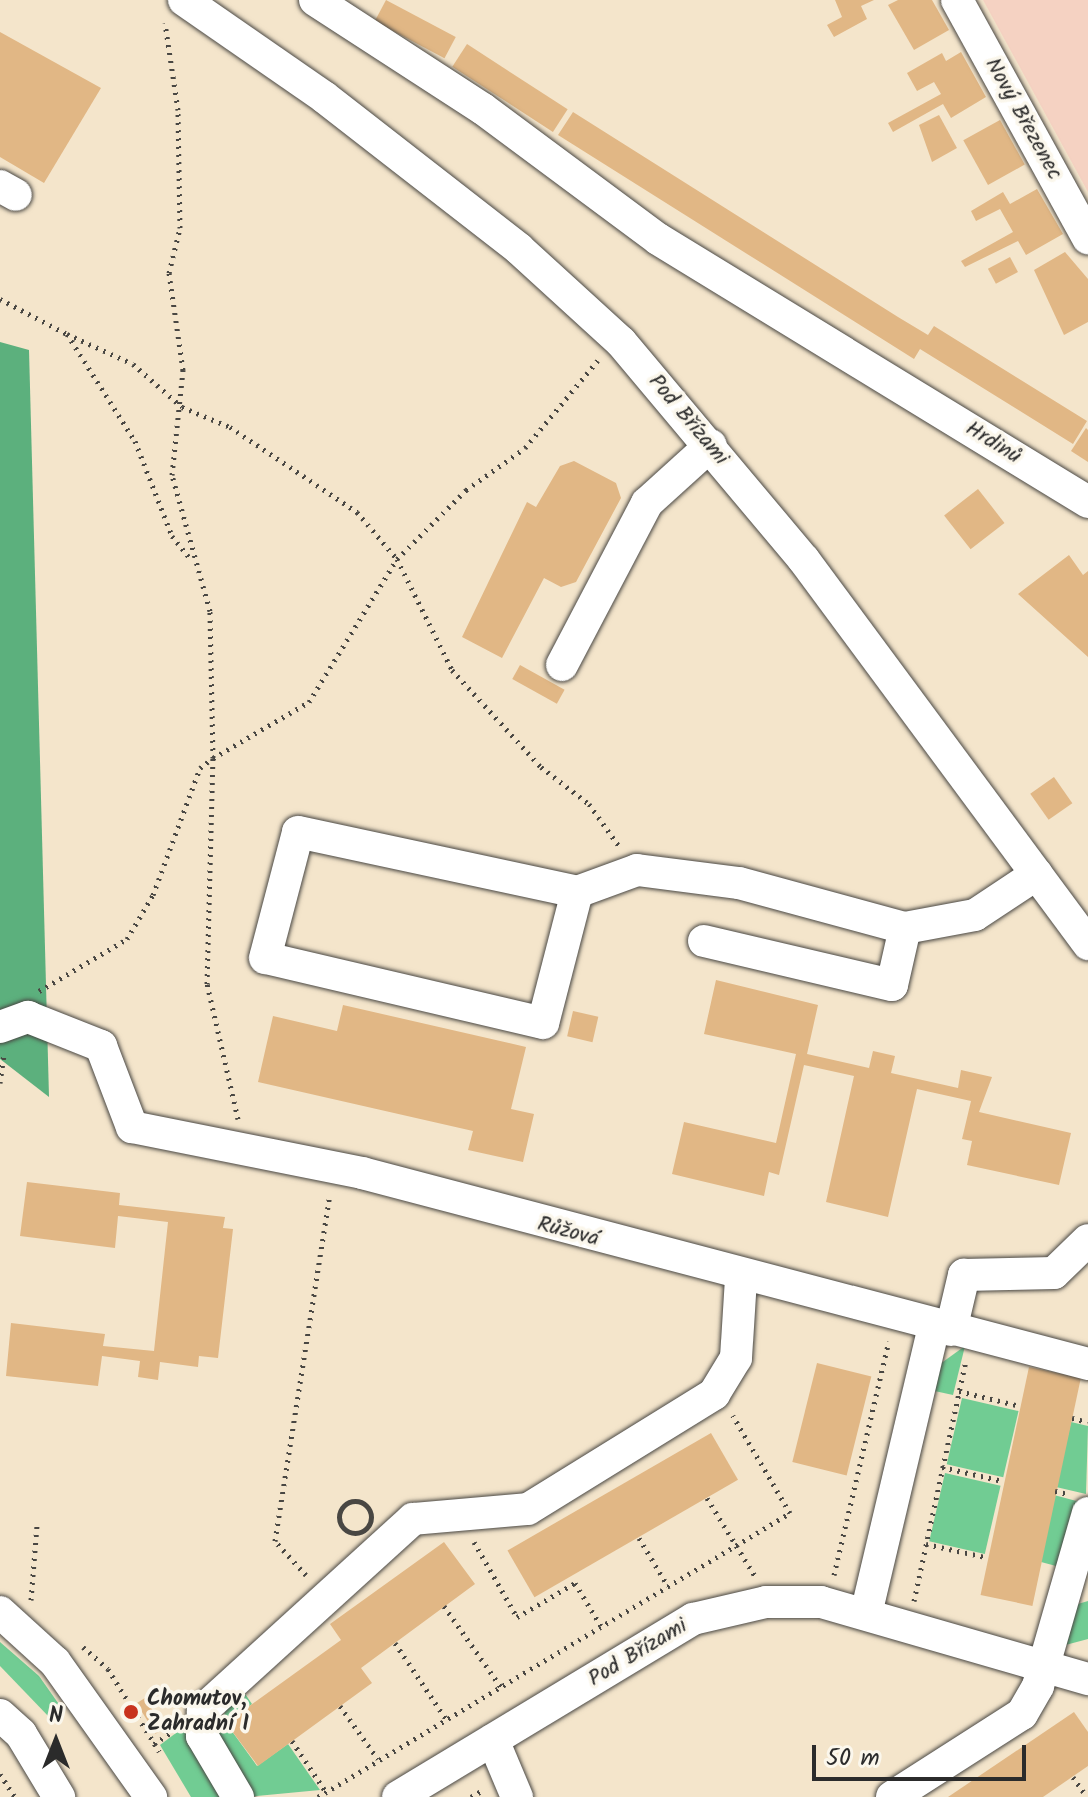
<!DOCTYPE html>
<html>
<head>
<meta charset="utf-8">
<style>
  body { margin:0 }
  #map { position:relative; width:1088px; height:1797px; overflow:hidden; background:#f4e5cb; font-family:Kalam,sans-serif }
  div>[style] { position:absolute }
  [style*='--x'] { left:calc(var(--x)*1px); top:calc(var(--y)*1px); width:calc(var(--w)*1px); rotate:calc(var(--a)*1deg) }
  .built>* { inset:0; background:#f5d2c2 }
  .green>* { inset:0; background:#71cc93; transform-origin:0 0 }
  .forest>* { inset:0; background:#5cb07d }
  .building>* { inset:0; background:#e1b785; transform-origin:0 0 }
  .path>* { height:5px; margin-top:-2.5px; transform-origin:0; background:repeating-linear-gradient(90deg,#494743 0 2px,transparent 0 8px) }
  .path>.ring { margin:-2.5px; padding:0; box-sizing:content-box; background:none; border:5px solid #494743; border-radius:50% }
  .roads { filter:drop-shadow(0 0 2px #494743) drop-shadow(0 0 2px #494743) }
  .minor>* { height:32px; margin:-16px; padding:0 16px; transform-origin:16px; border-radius:16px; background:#fff }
  .dots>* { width:22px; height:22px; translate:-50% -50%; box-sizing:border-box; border:4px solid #fbf7ec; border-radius:50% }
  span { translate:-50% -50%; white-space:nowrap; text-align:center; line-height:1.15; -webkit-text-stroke:7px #fbf7ec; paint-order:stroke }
  .street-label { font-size:22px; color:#2b2b2b }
  .poi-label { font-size:22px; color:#2b2b2b; font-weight:700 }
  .left { translate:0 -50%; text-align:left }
  .north { position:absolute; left:16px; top:1701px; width:80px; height:80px; -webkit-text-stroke:6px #fbf7ec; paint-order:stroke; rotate:0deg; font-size:22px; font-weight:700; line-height:32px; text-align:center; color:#2b2b2b }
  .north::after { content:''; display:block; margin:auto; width:28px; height:36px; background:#2b2b2b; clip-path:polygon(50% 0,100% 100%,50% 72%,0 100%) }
  .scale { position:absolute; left:812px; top:1745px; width:214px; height:36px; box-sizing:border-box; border:4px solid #2b2b2b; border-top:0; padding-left:10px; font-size:24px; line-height:28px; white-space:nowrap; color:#2b2b2b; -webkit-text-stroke:6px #fbf7ec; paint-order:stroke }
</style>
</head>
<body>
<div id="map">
  <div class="built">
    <i style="clip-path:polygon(983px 0,1088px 0,1088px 192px)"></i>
  </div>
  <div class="green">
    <i style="clip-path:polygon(965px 1346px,953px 1395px,930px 1390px,940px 1364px)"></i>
    <i style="left:962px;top:1398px;width:58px;height:68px;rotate:13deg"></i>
    <i style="clip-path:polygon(1071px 1422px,1088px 1426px,1086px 1494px,1056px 1487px)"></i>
    <i style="left:945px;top:1473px;width:57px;height:70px;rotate:13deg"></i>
    <i style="left:1054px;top:1495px;width:30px;height:68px;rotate:15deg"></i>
    <i style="clip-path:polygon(1088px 1601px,1088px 1639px,1058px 1647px,1071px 1606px)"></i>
    <i style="clip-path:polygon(0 1642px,39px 1676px,63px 1710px,50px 1718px,0 1666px)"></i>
    <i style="clip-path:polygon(239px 1685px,252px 1704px,226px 1723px,257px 1766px,288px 1744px,320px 1790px,246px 1797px,216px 1730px)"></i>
    <i style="clip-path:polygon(184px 1727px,228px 1797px,191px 1797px,160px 1745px)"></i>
  </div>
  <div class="forest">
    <i style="clip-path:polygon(0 342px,29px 350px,49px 1097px,0 1059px)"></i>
  </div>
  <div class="building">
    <i style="left:386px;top:0;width:79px;height:24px;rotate:28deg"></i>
    <i style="clip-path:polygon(835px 0,874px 0,861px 6px,867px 19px,834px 37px,827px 25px,842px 17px)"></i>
    <i style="clip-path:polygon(898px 0,932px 0,949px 30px,914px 50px,888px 5px)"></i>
    <i style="clip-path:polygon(0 32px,101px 88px,44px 183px,0 157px)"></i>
    <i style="left:467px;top:44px;width:120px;height:27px;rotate:33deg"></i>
    <i style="clip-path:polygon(961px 52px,986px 97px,951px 118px,943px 104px,893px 132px,888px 123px,941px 94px,934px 82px,917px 91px,907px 73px,942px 53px,946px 61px)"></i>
    <i style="clip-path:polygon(573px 112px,898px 317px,928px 335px,934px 326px,1087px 421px,1073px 444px,920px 349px,914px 359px,558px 135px)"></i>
    <i style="clip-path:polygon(939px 115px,957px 148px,932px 162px,919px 125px)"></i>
    <i style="left:1000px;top:120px;width:51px;height:42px;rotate:61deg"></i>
    <i style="clip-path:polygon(1037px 189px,1063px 234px,1026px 255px,1018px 241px,965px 267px,961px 261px,1013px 232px,1000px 209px,976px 221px,971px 211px,1003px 192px,1010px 204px)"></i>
    <i style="clip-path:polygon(1065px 252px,1088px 279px,1088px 322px,1064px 335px,1034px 270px)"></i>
    <i style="left:1010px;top:257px;width:17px;height:25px;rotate:62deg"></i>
    <i style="clip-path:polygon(1086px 428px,1088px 430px,1088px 462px,1071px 451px)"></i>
    <i style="clip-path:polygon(574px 461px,616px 483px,621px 498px,576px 582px,561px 587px,544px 578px,502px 658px,462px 637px,527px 502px,536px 507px,560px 466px)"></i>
    <i style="left:978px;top:489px;width:43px;height:43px;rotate:52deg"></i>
    <i style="clip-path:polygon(1069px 555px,1083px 575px,1088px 571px,1088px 657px,1018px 594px)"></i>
    <i style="left:520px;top:665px;width:51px;height:16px;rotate:29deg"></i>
    <i style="left:1054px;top:777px;width:32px;height:29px;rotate:55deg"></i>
    <i style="clip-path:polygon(716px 980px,818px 1005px,807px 1054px,869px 1068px,873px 1051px,895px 1056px,891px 1073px,958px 1088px,961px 1070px,992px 1077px,979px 1112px,1071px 1133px,1059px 1185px,967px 1165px,972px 1141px,962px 1139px,971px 1101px,917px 1089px,888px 1217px,826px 1202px,854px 1076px,804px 1065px,779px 1175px,769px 1172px,764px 1196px,672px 1174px,684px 1122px,776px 1143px,796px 1054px,704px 1034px)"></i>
    <i style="clip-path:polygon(343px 1005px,526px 1047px,511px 1109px,534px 1114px,523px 1162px,468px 1150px,473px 1131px,258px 1082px,273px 1016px,337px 1031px)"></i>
    <i style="left:573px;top:1011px;width:26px;height:26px;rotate:13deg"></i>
    <i style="clip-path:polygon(27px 1182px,120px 1193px,119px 1205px,225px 1217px,223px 1228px,233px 1229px,218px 1358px,199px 1356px,198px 1367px,160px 1362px,158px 1380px,138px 1377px,140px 1361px,102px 1356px,98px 1386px,6px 1376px,11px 1323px,105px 1334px,103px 1346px,154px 1351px,168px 1222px,118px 1216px,115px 1248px,20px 1236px)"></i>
    <i style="left:817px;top:1363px;width:56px;height:102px;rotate:14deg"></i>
    <i style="left:1029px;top:1367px;width:53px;height:233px;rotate:12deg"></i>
    <i style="left:711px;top:1433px;width:54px;height:235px;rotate:60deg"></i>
    <i style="clip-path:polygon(444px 1542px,475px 1584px,361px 1668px,372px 1683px,258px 1766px,226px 1723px,341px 1640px,330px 1624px)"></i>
    <i style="left:145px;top:1698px;width:36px;height:10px;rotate:58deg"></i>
    <i style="clip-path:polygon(1074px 1712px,1088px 1732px,1088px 1766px,1043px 1797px,948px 1797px)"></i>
  </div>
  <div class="path">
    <i style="--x:0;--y:299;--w:76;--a:27.6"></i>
    <i style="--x:67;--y:334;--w:127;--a:57.6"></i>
    <i style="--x:135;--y:441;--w:102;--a:68.7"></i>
    <i style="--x:172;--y:536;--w:27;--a:51"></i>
    <i style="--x:67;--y:334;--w:72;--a:24.4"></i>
    <i style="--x:133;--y:364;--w:65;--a:41.3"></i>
    <i style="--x:182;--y:407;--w:52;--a:22.6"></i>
    <i style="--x:230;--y:427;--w:153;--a:33.8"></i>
    <i style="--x:357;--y:512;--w:62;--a:49.6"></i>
    <i style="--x:397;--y:559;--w:124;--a:63.6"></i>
    <i style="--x:452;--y:670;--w:132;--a:47.5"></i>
    <i style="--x:541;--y:767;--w:61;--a:37.6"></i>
    <i style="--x:589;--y:804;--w:52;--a:54.5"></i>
    <i style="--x:39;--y:991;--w:102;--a:-30.6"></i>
    <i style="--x:127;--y:939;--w:51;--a:-59.4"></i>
    <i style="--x:153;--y:895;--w:135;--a:-69.7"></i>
    <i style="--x:200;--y:768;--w:16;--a:-38"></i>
    <i style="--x:213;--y:758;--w:147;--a:-91.2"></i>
    <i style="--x:210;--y:611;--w:141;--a:-105.6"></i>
    <i style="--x:172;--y:475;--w:106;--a:-84"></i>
    <i style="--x:183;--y:370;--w:98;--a:-98.2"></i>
    <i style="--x:169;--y:273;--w:46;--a:-76.3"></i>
    <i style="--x:180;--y:228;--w:118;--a:-91"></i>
    <i style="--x:178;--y:110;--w:88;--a:-98.5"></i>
    <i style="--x:0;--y:1083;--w:30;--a:-82"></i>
    <i style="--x:238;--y:1119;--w:139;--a:-102.9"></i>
    <i style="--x:207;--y:984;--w:226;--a:-88.5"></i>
    <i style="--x:213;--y:758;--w:111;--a:-30.3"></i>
    <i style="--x:309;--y:702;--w:168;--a:-58.4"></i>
    <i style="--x:397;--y:559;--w:98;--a:-45"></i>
    <i style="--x:466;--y:490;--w:72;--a:-35.4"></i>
    <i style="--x:525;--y:448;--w:114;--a:-50.3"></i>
    <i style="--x:959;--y:1391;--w:63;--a:13.8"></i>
    <i style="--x:1072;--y:1418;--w:16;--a:14"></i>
    <i style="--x:942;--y:1467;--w:62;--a:13.1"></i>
    <i style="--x:1055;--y:1491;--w:13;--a:13"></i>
    <i style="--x:707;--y:1498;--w:92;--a:58.4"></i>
    <i class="ring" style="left:339px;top:1501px;width:27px;height:27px"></i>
    <i style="--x:639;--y:1538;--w:56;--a:58.9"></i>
    <i style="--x:474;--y:1542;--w:86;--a:60.2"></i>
    <i style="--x:517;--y:1617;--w:67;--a:-30.4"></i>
    <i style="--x:575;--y:1583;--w:50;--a:58.8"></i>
    <i style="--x:926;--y:1544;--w:60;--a:12.4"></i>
    <i style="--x:306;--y:1575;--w:46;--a:-132.4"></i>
    <i style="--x:275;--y:1541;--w:351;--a:-81"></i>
    <i style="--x:834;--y:1575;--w:240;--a:-76.8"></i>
    <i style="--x:31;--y:1600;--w:75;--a:-85.4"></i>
    <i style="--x:914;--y:1601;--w:246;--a:-77.8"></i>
    <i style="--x:444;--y:1606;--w:99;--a:54.9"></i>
    <i style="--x:395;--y:1643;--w:92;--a:56.1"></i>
    <i style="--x:83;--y:1647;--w:33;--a:41"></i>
    <i style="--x:108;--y:1669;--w:97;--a:58.1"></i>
    <i style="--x:340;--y:1706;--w:65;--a:54.4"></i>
    <i style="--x:292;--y:1741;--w:61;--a:56.3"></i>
    <i style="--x:154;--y:1744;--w:23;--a:-34"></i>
    <i style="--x:0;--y:1774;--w:27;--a:57"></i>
    <i style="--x:1073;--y:1777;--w:24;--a:55"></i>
    <i style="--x:318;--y:1797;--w:551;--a:-31.04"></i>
    <i style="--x:790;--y:1513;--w:113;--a:-120.4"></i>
    <i style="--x:471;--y:1797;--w:14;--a:-30"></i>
  </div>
  <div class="roads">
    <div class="minor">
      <i style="--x:184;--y:0;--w:170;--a:34.7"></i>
      <i style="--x:324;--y:97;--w:247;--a:37.9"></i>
      <i style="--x:519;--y:249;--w:138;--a:42.4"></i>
      <i style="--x:621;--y:342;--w:285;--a:50"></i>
      <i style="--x:804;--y:560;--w:478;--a:53.5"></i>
      <i style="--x:315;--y:0;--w:200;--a:33"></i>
      <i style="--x:483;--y:109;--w:218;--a:36.6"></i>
      <i style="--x:658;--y:239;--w:504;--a:31.45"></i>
      <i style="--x:957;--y:0;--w:272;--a:61.2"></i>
      <i style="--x:0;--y:186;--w:18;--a:29"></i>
      <i style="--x:562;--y:665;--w:183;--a:-62.3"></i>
      <i style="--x:647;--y:503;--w:86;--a:-42.2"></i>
      <i style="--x:577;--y:892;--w:135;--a:104.5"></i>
      <i style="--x:543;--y:1023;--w:285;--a:-166.8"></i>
      <i style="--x:265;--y:958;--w:130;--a:-75.3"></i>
      <i style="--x:298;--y:832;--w:285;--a:12.1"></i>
      <i style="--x:577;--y:892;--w:64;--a:-20.1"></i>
      <i style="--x:637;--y:870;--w:103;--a:7.3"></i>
      <i style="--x:739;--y:883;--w:172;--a:15.2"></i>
      <i style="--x:905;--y:928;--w:71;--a:-10.5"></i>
      <i style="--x:975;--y:915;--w:74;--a:-33.5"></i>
      <i style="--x:704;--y:941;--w:193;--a:13.2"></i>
      <i style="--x:892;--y:985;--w:58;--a:-77.2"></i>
      <i style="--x:0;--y:1027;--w:30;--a:-20"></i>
      <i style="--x:28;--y:1017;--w:79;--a:21.7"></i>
      <i style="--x:101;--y:1046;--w:87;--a:69.1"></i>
      <i style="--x:132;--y:1127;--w:235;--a:11.3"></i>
      <i style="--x:362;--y:1173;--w:751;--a:14.74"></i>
      <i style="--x:951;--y:1330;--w:57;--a:-76.7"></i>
      <i style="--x:964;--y:1275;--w:90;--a:-1.3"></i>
      <i style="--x:1054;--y:1273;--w:47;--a:-44.1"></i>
      <i style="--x:0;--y:1612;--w:74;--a:42.3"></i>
      <i style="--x:55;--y:1662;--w:166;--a:54.6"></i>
      <i style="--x:866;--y:1614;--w:296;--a:-76.7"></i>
      <i style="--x:0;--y:1715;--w:28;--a:42"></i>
      <i style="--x:21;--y:1734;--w:74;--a:58.9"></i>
      <i style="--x:493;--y:1740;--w:62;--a:67.2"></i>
      <i style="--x:238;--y:1797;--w:71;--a:-120.5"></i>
      <i style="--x:202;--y:1736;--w:26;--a:-88"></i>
      <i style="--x:203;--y:1710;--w:284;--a:-42.3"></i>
      <i style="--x:413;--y:1519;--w:115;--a:-5"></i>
      <i style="--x:528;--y:1509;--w:219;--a:-31.7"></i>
      <i style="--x:714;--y:1394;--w:42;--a:-58.6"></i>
      <i style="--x:736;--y:1358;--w:80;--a:-86.4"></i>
      <i style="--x:398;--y:1797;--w:345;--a:-31.1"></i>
      <i style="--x:693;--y:1619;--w:75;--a:-13.1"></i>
      <i style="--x:766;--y:1602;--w:55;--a:0"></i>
      <i style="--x:821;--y:1602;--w:278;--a:16.1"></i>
      <i style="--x:892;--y:1797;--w:154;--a:-32.6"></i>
      <i style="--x:1022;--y:1714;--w:32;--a:-60"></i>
      <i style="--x:1038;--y:1686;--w:180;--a:-73.9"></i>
    </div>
  </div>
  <div class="dots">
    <i style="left:131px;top:1712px;background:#c8321e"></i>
  </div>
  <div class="street-label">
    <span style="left:1023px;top:119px;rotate:61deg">Nový Březenec</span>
    <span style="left:688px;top:420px;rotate:50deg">Pod Břízami</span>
    <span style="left:993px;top:443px;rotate:32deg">Hrdinů</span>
    <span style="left:568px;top:1232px;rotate:15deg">Růžová</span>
    <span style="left:638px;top:1653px;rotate:-31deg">Pod Břízami</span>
  </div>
  <div class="poi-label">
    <span class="left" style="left:147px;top:1712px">Chomutov,<br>Zahradní I</span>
  </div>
  <div class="north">N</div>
  <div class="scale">50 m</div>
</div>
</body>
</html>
